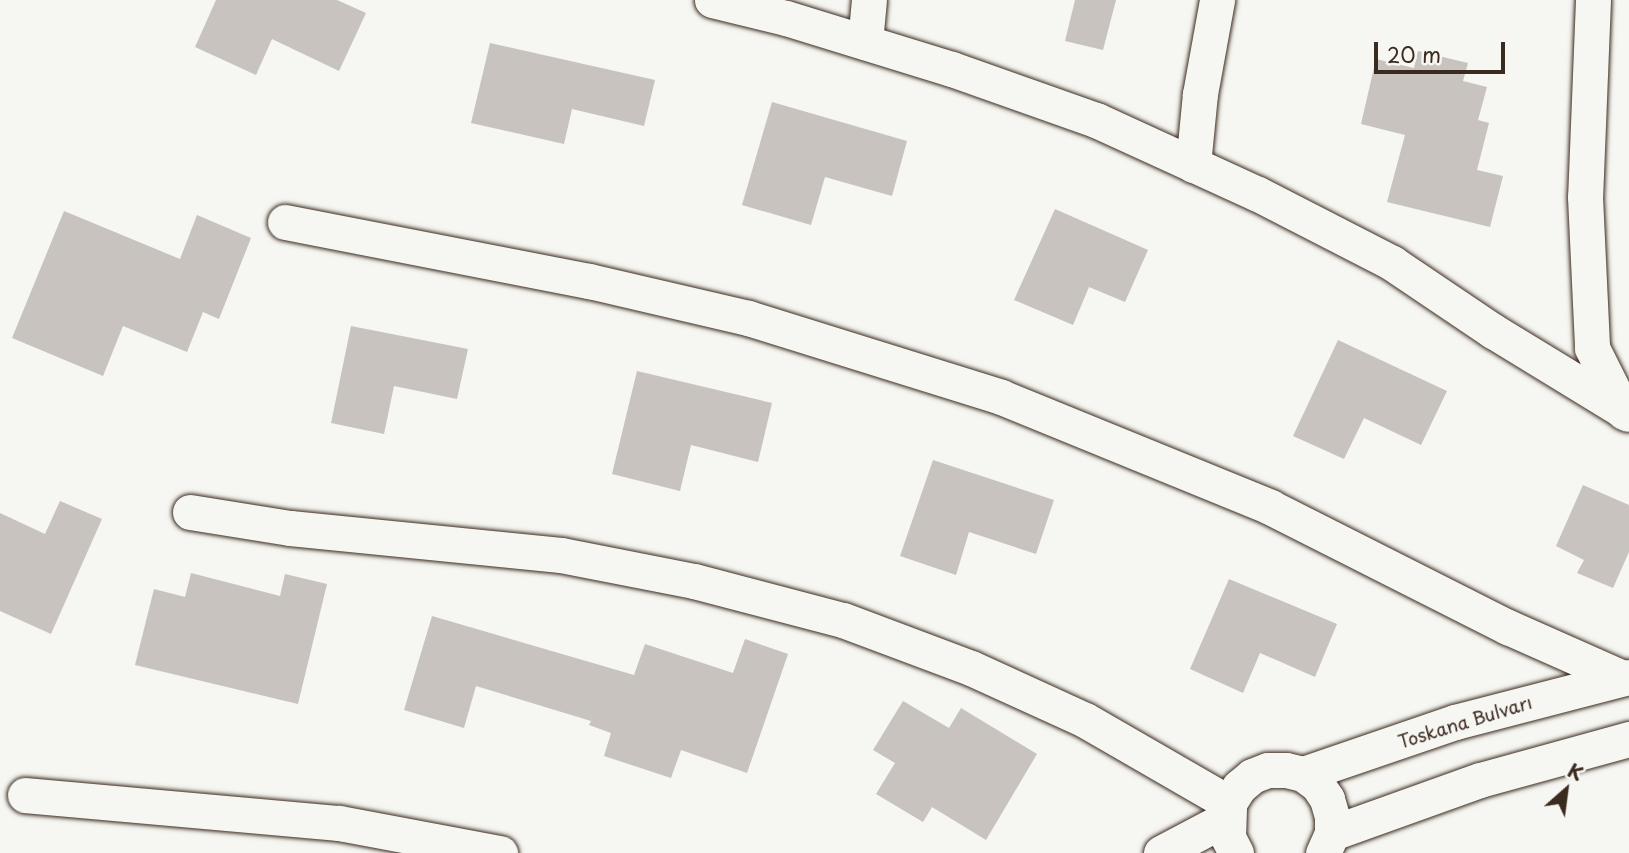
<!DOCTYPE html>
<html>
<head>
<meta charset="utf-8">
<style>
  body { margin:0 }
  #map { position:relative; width:1629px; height:853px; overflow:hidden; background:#f6f6f2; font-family:"Playpen Sans",sans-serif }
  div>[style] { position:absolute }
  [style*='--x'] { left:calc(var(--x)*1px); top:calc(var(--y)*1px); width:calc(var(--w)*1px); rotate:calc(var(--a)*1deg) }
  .building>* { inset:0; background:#c8c3be }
  .roads { filter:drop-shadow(0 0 2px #3b2a1e) drop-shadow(0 0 2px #3b2a1e) }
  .minor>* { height:35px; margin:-17.5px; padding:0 17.5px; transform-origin:17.5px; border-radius:17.5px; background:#f6f6f2 }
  span { translate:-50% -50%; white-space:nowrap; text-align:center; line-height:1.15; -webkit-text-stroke:6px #f6f6f2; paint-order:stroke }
  .street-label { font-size:18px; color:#3b2a1e }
  .north { position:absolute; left:1531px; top:755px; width:70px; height:70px; -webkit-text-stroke:5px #f6f6f2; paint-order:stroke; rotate:28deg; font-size:19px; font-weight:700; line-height:28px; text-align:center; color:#3b2a1e }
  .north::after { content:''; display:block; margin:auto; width:24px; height:32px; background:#3b2a1e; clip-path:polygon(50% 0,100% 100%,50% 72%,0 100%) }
  .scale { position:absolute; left:1374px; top:42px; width:131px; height:32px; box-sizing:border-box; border:4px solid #3b2a1e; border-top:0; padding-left:9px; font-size:21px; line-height:24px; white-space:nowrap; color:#3b2a1e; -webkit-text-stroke:5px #f6f6f2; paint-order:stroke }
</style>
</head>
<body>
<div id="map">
  <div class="building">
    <i style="clip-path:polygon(216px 0,337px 0,366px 13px,339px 71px,272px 39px,256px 75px,195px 47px)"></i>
    <i style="clip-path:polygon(1075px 0,1116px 0,1103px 50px,1065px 41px)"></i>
    <i style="clip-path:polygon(490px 43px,655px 80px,644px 126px,572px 109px,564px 144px,471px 123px)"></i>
    <i style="clip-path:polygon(1418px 51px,1468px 63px,1463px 81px,1487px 87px,1478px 120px,1489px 123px,1477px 170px,1503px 176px,1490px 227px,1387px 202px,1405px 135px,1361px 124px,1376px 59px,1414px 68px)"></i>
    <i style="clip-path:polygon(772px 102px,907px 141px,892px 196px,825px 177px,811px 225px,742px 205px)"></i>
    <i style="clip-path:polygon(1055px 209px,1148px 250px,1125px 302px,1089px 287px,1073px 325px,1014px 300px)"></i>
    <i style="clip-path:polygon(64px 211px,180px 259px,197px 215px,251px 238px,219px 319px,203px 312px,187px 352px,123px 326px,103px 376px,12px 338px)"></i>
    <i style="clip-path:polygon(351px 326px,468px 349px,457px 399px,394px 386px,384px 434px,331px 423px)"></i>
    <i style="clip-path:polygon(1338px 340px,1447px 391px,1421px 445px,1364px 418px,1344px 459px,1293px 436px)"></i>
    <i style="clip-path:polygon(637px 371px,772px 403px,758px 462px,691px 445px,680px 491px,612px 474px)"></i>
    <i style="clip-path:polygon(933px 460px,1054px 500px,1036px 554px,969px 532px,956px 575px,900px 556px)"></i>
    <i style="clip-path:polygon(1583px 485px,1629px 505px,1629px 552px,1613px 588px,1577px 573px,1584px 560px,1556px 546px)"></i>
    <i style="clip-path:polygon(60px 501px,102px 519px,51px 634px,0 611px,0 513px,45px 534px)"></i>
    <i style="clip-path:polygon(191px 573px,280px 596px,285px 574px,327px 584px,298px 704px,135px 665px,154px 589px,185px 597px)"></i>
    <i style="clip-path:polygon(1229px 579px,1337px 624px,1315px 677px,1260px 653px,1243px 693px,1190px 669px)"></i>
    <i style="clip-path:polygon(432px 616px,634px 675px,645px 644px,733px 673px,745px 639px,788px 654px,747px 773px,681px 750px,671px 778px,604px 756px,611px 733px,589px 725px,591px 721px,476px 686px,464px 728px,404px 710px)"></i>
    <i style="clip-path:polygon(903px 701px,949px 728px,961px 708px,1037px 754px,986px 840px,932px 807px,923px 822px,876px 794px,895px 763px,873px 750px)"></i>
  </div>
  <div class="roads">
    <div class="minor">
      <i style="--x:712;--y:0;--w:76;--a:13.7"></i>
      <i style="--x:786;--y:18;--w:174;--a:17.1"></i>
      <i style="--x:952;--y:69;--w:153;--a:19.5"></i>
      <i style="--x:1096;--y:120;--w:178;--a:24.6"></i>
      <i style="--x:1258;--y:194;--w:151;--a:27.2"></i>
      <i style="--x:1392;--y:263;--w:122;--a:34"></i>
      <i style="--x:1493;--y:331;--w:159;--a:31.4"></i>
      <i style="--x:1593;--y:0;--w:197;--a:92.3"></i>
      <i style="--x:1585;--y:197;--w:151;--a:87.3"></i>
      <i style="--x:1592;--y:348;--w:72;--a:63.4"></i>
      <i style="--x:865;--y:42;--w:42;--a:-84.6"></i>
      <i style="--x:1193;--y:165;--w:71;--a:-84.4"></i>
      <i style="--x:1200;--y:94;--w:96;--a:-79.7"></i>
      <i style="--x:285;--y:222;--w:310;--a:11"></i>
      <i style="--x:589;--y:281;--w:163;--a:13.1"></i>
      <i style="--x:748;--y:318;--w:265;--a:17.3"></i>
      <i style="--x:1001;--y:397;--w:291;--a:22.2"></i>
      <i style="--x:1270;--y:507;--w:267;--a:26.8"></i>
      <i style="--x:1508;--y:627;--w:126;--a:23.9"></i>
      <i style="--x:190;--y:512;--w:101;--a:9.1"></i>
      <i style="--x:290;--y:528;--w:272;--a:5.7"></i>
      <i style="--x:561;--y:555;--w:136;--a:11.1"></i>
      <i style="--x:694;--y:581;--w:154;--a:14.7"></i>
      <i style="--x:843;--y:620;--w:137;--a:20.6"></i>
      <i style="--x:971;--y:668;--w:125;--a:24.5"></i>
      <i style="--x:1085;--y:720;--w:166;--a:30"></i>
      <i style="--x:1303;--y:774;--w:161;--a:-18.9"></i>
      <i style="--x:1455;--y:722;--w:180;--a:-14.5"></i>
      <i style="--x:25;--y:795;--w:315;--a:5.1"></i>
      <i style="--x:339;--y:823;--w:164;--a:10.6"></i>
      <i style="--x:1332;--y:833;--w:157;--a:-19.7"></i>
      <i style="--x:1480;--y:780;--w:155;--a:-15.4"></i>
      <i style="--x:1161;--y:853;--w:75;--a:-27.9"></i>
      <i style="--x:1236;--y:853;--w:18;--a:-117"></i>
      <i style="--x:1228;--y:837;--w:34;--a:-88"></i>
      <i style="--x:1229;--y:803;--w:19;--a:-58"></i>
      <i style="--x:1239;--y:787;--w:17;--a:-40"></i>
      <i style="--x:1252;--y:776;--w:17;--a:-21"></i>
      <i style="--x:1268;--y:770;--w:18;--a:0"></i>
      <i style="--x:1286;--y:770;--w:17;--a:13"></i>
      <i style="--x:1303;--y:774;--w:17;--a:36"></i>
      <i style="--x:1317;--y:784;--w:18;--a:56"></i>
      <i style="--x:1327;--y:799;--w:18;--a:74"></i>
      <i style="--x:1332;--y:816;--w:17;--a:90"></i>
      <i style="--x:1332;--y:833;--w:22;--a:114"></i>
    </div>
  </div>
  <div class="street-label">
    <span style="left:1465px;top:722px;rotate:-17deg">Toskana Bulvarı</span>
  </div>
  <div class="north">K</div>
  <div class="scale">20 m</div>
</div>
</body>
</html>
